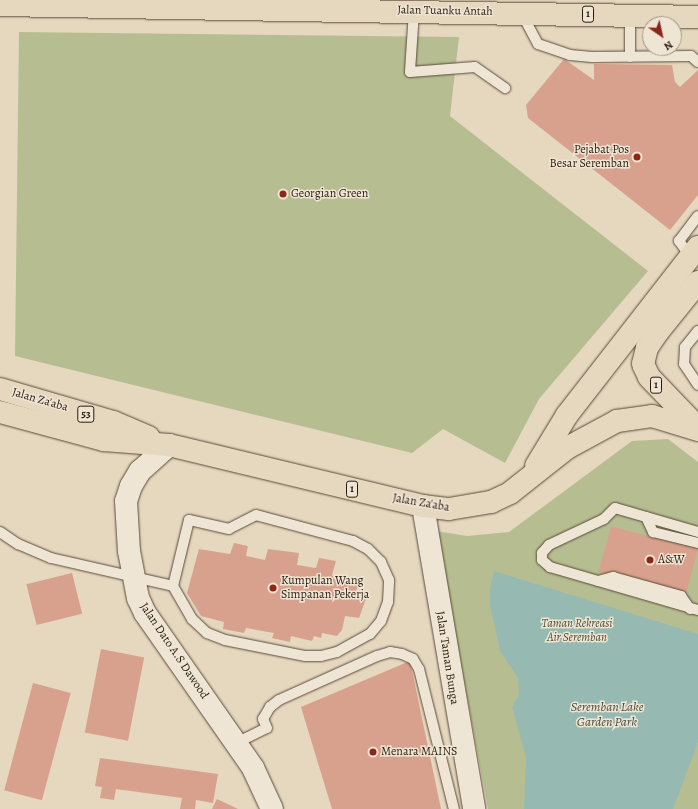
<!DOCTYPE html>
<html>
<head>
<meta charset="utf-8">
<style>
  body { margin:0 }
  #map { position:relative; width:698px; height:809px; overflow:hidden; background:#e6d7bf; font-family:Alegreya,serif }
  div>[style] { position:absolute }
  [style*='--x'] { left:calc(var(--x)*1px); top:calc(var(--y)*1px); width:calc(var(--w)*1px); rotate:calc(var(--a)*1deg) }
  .green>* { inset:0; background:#b6be91 }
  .water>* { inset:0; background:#96bab1 }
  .building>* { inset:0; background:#d8a18d; transform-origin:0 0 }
  .roads { filter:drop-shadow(0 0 1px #584a38) drop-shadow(0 0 1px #584a38) }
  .service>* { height:10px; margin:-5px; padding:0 5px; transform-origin:5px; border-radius:5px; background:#efe5d5 }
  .tertiary>* { height:22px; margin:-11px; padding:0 11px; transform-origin:11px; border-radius:11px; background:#efe5d5 }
  .trunk>* { height:22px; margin:-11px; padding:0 11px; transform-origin:11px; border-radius:11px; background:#e6d7bf }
  .dots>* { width:11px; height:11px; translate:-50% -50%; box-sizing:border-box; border:2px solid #efe5d5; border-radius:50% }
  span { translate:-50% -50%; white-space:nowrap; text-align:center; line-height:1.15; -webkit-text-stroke:3px #efe5d5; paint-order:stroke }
  .shield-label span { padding:1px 3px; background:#efe5d5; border:1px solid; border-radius:3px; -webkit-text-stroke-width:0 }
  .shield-label { font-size:11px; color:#291b0b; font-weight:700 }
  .street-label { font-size:12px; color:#291b0b }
  .poi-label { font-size:12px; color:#291b0b }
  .right { translate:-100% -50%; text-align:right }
  .left { translate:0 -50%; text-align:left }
  .park-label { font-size:12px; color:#534c33; font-style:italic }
  .water-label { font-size:13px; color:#4a4b3d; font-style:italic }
  .north { position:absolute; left:642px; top:16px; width:40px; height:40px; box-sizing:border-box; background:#efe5d5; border:1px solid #a09484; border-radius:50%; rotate:146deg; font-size:11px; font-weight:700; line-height:16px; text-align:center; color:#291b0b }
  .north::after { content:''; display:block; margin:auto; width:14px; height:18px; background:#8f2418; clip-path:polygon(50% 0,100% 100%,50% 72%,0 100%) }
</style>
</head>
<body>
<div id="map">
  <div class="green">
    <i style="clip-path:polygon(19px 32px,459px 37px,450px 116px,648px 271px,539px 399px,505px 463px,443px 429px,412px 453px,15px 356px)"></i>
    <i style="clip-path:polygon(668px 439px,698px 462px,698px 809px,488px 809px,436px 531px,467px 536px,509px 532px,632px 441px)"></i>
  </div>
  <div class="water">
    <i style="clip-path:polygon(494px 571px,698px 634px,698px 742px,673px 809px,524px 809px,526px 757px,512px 707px,519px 695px,518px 678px,500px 651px,490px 605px,490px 589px)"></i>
  </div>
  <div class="building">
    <i style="clip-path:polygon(564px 59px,594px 80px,594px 64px,672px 65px,675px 82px,680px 87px,698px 70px,698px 195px,670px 230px,528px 118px,526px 105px)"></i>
    <i style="left:611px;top:526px;width:90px;height:48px;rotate:15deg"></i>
    <i style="clip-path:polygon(234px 543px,248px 546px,246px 556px,265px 560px,268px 549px,299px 553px,297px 565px,316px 568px,319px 558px,336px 561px,332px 575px,334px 579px,359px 583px,355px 594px,367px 596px,359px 618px,345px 616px,342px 630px,337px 636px,322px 633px,321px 638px,314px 636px,312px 641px,291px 636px,290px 642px,272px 638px,274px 633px,246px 628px,244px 633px,223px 629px,224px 622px,201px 616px,187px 593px,199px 549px,230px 554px)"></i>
    <i style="left:72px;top:573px;width:42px;height:47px;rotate:76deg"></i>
    <i style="left:101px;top:649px;width:44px;height:85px;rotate:11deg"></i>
    <i style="clip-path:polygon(410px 661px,441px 809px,332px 809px,301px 707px)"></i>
    <i style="left:33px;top:683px;width:39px;height:111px;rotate:15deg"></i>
    <i style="clip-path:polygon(100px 758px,218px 774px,213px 803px,196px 800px,195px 809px,180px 809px,182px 798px,116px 789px,114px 800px,100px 798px,102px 787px,95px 786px)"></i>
    <i style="clip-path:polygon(217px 799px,238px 809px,212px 809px)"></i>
  </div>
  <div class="roads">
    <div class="service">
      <i style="--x:414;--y:11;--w:61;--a:93.8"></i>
      <i style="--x:410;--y:72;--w:65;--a:-4.4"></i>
      <i style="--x:475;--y:67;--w:37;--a:35"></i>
      <i style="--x:522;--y:14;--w:34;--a:62"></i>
      <i style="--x:538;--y:44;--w:34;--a:19"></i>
      <i style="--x:570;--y:55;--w:22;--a:5"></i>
      <i style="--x:592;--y:57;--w:99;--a:-0.6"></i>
      <i style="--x:691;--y:56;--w:9;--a:41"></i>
      <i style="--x:630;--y:15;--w:42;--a:90"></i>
      <i style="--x:690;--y:256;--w:19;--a:-126"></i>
      <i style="--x:679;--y:241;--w:31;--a:-53"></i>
      <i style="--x:698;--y:331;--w:21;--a:129"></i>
      <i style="--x:685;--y:347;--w:17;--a:93"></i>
      <i style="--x:684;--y:364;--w:25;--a:56"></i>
      <i style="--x:646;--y:517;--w:17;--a:65"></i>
      <i style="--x:653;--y:532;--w:46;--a:13.7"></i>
      <i style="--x:0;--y:532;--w:22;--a:34"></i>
      <i style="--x:18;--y:544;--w:36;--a:23"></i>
      <i style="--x:51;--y:558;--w:125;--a:12.9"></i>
      <i style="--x:173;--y:586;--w:38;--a:60"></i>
      <i style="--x:192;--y:619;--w:21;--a:43"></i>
      <i style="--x:207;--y:633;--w:19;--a:21"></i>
      <i style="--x:225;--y:640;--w:82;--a:11.3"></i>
      <i style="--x:305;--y:656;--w:16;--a:0"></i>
      <i style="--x:321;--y:656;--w:16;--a:-14"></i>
      <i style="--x:337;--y:652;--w:38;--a:-29"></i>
      <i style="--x:370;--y:634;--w:17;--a:-50"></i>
      <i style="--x:381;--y:621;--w:20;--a:-70"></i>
      <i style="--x:388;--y:602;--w:22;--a:-87"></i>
      <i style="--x:389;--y:580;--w:20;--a:-114"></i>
      <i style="--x:381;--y:562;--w:18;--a:-135"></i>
      <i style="--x:368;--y:549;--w:17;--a:-152"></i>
      <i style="--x:353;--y:541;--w:100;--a:-165"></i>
      <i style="--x:256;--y:515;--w:30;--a:153"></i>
      <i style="--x:229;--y:529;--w:41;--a:-167.3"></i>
      <i style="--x:189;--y:520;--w:68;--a:103.6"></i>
      <i style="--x:698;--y:532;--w:86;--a:-163.9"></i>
      <i style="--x:615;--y:508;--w:16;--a:135"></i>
      <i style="--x:604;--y:519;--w:61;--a:154.7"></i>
      <i style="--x:549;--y:545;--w:11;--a:131"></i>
      <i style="--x:542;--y:553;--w:7;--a:90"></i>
      <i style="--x:542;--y:560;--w:11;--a:41"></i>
      <i style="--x:550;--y:567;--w:154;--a:16.2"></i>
      <i style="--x:598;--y:581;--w:16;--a:-15"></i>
      <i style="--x:613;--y:577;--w:71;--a:15.6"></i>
      <i style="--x:681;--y:596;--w:16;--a:55"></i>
      <i style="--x:236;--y:743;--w:34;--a:-26"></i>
      <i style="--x:267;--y:728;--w:10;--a:-114"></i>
      <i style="--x:263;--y:719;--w:14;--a:-60"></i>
      <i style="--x:270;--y:707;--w:11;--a:-38"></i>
      <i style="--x:279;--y:700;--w:107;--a:-24.2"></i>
      <i style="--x:377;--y:656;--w:14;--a:-17"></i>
      <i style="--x:390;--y:652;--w:12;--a:9"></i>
      <i style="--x:402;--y:654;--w:12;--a:24"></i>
      <i style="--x:413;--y:659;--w:12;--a:59"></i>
      <i style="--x:419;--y:669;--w:144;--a:76"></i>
    </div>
    <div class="tertiary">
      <i style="--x:169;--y:445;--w:39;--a:138"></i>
      <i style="--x:140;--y:471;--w:17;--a:121"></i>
      <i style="--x:131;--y:486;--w:16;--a:108"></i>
      <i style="--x:126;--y:501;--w:50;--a:86.6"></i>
      <i style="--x:129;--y:551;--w:48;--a:79.2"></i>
      <i style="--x:138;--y:598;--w:17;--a:65"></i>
      <i style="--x:145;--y:613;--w:189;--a:55.1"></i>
      <i style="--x:253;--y:768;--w:45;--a:65.1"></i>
      <i style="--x:423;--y:506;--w:307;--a:80.4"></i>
    </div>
    <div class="trunk">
      <i style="--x:0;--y:5;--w:698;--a:0.98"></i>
      <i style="--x:698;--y:282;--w:65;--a:128.8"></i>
      <i style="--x:657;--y:333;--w:18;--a:124"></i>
      <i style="--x:647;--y:348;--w:16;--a:104"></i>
      <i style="--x:643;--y:364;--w:14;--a:65"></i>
      <i style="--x:649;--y:377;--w:71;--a:46.1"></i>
      <i style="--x:0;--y:389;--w:118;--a:16.3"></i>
      <i style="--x:113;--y:422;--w:39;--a:23"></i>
      <i style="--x:0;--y:412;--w:108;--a:15.1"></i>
      <i style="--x:104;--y:440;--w:65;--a:4.4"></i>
      <i style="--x:169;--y:445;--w:261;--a:13.5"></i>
      <i style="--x:423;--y:506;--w:26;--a:7"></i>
      <i style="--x:449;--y:509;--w:43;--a:-9.5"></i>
      <i style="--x:491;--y:502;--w:21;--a:-25"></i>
      <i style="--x:510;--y:493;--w:73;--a:-38.3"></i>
      <i style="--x:567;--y:448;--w:57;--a:-28.4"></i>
      <i style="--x:617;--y:421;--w:35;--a:-8"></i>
      <i style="--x:652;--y:416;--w:48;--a:16.9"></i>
      <i style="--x:536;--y:466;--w:60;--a:-58.7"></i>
      <i style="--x:567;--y:415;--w:213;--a:-52.1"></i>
    </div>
  </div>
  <div class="dots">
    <i style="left:637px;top:157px;background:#8f2418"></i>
    <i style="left:283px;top:194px;background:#8f2418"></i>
    <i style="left:650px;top:560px;background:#8f2418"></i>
    <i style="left:273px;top:588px;background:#8f2418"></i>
    <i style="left:373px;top:752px;background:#8f2418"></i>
  </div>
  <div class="shield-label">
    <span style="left:588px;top:14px">1</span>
    <span style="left:656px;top:385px">1</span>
    <span style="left:86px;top:414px">53</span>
    <span style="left:352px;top:489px">1</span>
  </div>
  <div class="street-label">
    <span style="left:445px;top:11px;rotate:1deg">Jalan Tuanku Antah</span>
    <span style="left:40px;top:400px;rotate:16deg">Jalan Za'aba</span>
    <span style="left:421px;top:503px;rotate:10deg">Jalan Za'aba</span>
    <span style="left:174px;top:651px;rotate:56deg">Jalan Dato A.S Dawood</span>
    <span style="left:447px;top:658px;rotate:81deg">Jalan Taman Bunga</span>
  </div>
  <div class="poi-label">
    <span class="right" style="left:629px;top:157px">Pejabat Pos<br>Besar Seremban</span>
    <span class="left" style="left:291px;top:194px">Georgian Green</span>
    <span class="left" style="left:658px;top:560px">A&amp;W</span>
    <span class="left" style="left:281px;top:588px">Kumpulan Wang<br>Simpanan Pekerja</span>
    <span class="left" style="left:381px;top:752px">Menara MAINS</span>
  </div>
  <div class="park-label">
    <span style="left:577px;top:631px">Taman Rekreasi<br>Air Seremban</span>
  </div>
  <div class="water-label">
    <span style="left:607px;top:715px">Seremban Lake<br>Garden Park</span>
  </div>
  <div class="north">N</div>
</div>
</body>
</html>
